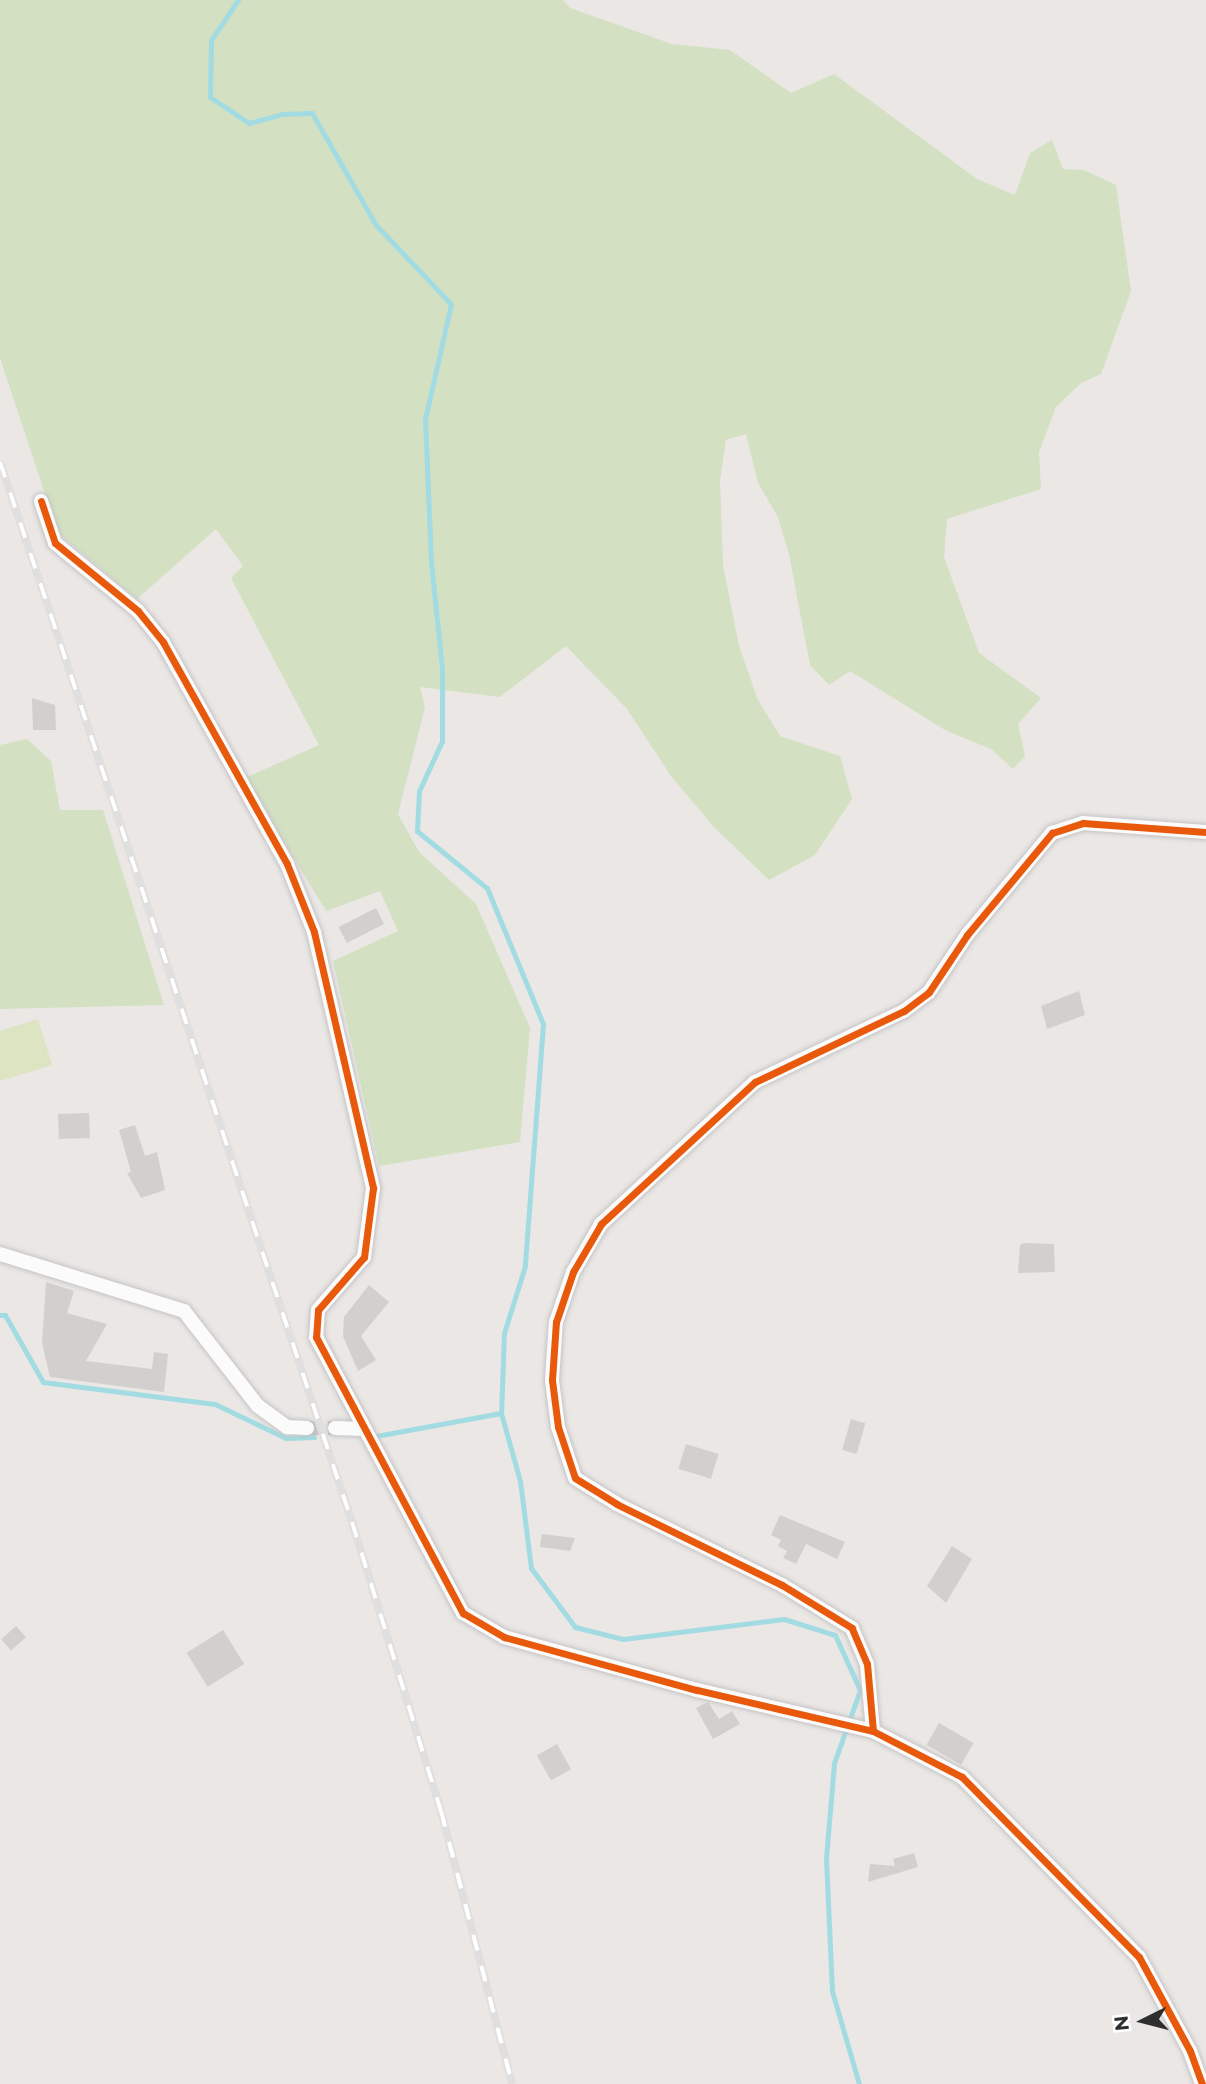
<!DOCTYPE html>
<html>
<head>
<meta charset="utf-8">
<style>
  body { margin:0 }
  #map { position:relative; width:1206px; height:2084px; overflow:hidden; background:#eae7e5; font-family:Montserrat,sans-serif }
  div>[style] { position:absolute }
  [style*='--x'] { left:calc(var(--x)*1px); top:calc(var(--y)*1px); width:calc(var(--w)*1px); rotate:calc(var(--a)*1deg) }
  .green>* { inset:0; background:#d3e1c2 }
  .pitch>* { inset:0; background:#dce4c1 }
  .stream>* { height:5px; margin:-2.5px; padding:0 2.5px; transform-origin:2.5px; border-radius:2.5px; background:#a2dce2 }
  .building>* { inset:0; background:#d2d0ce; transform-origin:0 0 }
  .minor-tunnel>* { height:14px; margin-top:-7px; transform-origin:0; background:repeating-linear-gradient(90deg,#c4c2c0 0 14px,transparent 0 21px) }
  .roads { filter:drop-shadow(0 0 2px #c5c4c5) drop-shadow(0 0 2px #c5c4c5) }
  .minor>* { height:14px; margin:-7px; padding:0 7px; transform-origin:7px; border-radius:7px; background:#fcfbfb }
  .rail>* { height:8px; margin-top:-4px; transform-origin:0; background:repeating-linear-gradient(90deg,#fff 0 16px,#dfdfe0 0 32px); box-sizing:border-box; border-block:2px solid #dfdfe0 }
  .cycleway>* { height:7px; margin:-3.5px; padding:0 3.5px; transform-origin:3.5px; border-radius:3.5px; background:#e8590c }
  span { translate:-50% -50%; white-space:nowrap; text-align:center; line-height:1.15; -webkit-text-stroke:7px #fff; paint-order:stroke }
  .north { position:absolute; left:1108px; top:1986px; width:70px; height:70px; -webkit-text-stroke:5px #fff; paint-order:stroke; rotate:264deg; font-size:19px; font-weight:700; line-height:28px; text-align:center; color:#2e2e2e }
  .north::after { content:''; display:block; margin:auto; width:24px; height:32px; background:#2e2e2e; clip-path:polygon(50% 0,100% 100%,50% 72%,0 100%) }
</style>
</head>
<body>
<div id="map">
  <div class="green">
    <i style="clip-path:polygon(0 0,563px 0,570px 8px,672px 44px,730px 50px,791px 93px,834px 74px,977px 179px,1015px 195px,1030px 153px,1052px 140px,1063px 169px,1084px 170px,1116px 185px,1131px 291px,1101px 374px,1081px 383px,1056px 407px,1039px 452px,1041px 489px,947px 519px,944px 557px,979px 653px,1041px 698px,1018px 724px,1025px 756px,1013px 769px,991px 749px,945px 730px,850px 671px,829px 685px,810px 665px,789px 554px,778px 517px,758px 483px,746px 434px,726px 440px,720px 480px,723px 565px,739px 646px,758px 700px,780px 736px,840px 756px,852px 799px,815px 855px,769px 880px,714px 827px,671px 776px,627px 709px,566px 646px,500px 697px,420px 687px,425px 707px,398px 814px,419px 852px,476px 904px,530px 1028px,520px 1142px,379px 1166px,333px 961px,398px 931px,380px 891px,326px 911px,245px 778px,319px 745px,231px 578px,243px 566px,216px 529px,137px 599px,58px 533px,0 358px)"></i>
    <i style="clip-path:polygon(27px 739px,51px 761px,60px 810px,103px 810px,164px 1005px,0 1009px,0 745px)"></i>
  </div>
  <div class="pitch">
    <i style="clip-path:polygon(38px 1019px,52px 1065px,0 1081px,0 1031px)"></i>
  </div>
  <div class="stream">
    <i style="--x:238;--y:0;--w:48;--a:124"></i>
    <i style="--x:211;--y:40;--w:57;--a:91"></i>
    <i style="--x:210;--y:97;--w:47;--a:33.7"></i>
    <i style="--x:249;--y:123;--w:34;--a:-15"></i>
    <i style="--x:282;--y:114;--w:30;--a:-2"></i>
    <i style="--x:312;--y:113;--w:129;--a:60.3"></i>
    <i style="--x:376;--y:225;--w:109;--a:46.5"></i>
    <i style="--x:451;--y:304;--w:118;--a:102.7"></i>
    <i style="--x:425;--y:419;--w:143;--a:87.6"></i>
    <i style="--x:431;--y:562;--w:108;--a:84.1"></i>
    <i style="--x:442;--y:669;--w:72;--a:90"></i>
    <i style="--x:442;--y:741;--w:55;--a:114.7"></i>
    <i style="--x:419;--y:791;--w:40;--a:92.9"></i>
    <i style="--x:417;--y:831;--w:90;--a:39.2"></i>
    <i style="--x:487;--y:888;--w:147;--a:67.6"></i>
    <i style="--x:543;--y:1024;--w:243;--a:94.3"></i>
    <i style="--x:525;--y:1266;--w:70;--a:107.4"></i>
    <i style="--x:504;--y:1333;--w:80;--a:92.1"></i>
    <i style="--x:501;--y:1413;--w:71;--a:74.4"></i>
    <i style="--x:520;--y:1481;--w:88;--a:82.8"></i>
    <i style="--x:531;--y:1568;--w:74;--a:53.3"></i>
    <i style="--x:575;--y:1627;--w:49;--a:14"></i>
    <i style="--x:623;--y:1639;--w:162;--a:-7.1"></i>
    <i style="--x:784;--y:1619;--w:53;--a:17.4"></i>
    <i style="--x:835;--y:1635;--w:60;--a:65.6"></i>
    <i style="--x:860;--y:1690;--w:77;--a:109.6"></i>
    <i style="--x:834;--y:1763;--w:96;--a:94.8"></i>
    <i style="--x:826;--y:1859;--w:132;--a:87.4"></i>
    <i style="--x:832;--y:1991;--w:97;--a:73.8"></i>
    <i style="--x:0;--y:1315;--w:5;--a:0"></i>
    <i style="--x:5;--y:1315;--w:77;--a:60.4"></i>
    <i style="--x:43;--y:1382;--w:173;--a:7.3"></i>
    <i style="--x:215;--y:1404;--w:79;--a:25.6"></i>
    <i style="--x:286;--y:1438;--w:28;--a:-2"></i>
    <i style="--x:376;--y:1436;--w:127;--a:-10.4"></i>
  </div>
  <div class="building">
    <i style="clip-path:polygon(32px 698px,55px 705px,56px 730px,33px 730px)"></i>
    <i style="left:376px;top:908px;width:18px;height:42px;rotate:63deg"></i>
    <i style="clip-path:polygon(1079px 991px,1085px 1015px,1047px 1029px,1041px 1006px)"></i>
    <i style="left:89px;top:1113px;width:25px;height:31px;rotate:88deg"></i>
    <i style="clip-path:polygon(135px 1125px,145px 1156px,157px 1152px,165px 1190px,141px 1198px,127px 1173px,131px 1172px,119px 1130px)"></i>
    <i style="clip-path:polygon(1024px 1243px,1054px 1244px,1055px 1272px,1018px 1273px,1020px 1245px)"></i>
    <i style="clip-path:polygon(46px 1282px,74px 1291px,67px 1313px,107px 1324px,86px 1361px,152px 1369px,154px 1352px,168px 1354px,164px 1392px,50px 1377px,42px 1343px)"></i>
    <i style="clip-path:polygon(369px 1285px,389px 1302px,361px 1336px,376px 1360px,358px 1371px,343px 1336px,344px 1317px)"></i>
    <i style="left:851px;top:1419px;width:15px;height:32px;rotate:16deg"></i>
    <i style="left:686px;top:1444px;width:34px;height:26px;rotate:17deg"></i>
    <i style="clip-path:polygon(780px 1515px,845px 1542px,837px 1559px,806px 1544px,796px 1564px,783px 1558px,787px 1551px,778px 1546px,781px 1540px,771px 1535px)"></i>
    <i style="clip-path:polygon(542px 1534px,575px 1538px,570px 1551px,549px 1548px,540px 1547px)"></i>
    <i style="clip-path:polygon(952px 1546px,972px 1559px,946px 1603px,927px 1586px)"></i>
    <i style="left:16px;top:1626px;width:15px;height:20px;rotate:48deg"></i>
    <i style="left:223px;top:1630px;width:40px;height:43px;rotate:58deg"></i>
    <i style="clip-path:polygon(708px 1702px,719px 1719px,732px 1711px,740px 1724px,713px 1739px,696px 1708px)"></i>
    <i style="left:939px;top:1723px;width:40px;height:25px;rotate:30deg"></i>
    <i style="left:557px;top:1744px;width:29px;height:23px;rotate:61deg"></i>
    <i style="clip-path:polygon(914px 1853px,918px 1867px,868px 1882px,870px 1864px,895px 1866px,893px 1859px)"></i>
  </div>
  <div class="minor-tunnel">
    <i style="--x:307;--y:1428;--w:28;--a:0"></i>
  </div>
  <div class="roads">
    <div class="minor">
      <i style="--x:41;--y:501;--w:44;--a:71.6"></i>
      <i style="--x:55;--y:543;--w:107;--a:39.3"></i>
      <i style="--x:138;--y:611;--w:40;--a:51"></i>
      <i style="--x:163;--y:642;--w:254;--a:60.8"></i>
      <i style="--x:287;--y:864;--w:73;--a:68.3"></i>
      <i style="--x:314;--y:932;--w:263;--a:77"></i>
      <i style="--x:373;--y:1188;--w:70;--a:97.4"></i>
      <i style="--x:364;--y:1257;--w:70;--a:131"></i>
      <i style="--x:318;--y:1310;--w:27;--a:94"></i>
      <i style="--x:316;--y:1337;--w:313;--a:62"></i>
      <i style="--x:463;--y:1613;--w:48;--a:30.3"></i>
      <i style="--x:504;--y:1637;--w:200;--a:15.4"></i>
      <i style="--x:697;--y:1690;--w:181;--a:13.1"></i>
      <i style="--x:873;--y:1731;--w:100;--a:27.3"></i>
      <i style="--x:962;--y:1777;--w:252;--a:45.5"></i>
      <i style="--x:1139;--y:1957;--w:107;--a:61.5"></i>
      <i style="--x:1190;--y:2051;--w:35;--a:70"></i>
      <i style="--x:0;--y:1254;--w:193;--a:17.2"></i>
      <i style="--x:184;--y:1311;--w:120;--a:52.1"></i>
      <i style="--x:258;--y:1406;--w:36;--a:36"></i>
      <i style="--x:287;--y:1427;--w:20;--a:3"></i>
      <i style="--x:335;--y:1428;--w:29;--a:2"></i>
      <i style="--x:873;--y:1731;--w:67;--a:-95.1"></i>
      <i style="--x:867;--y:1664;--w:39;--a:-113"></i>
      <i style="--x:852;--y:1628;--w:82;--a:-148.4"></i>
      <i style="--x:782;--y:1585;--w:184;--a:-153.9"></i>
      <i style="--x:617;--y:1504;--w:49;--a:-148.2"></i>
      <i style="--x:575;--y:1478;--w:54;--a:-108.4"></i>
      <i style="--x:558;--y:1427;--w:47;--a:-97.3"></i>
      <i style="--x:552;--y:1380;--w:58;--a:-86.1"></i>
      <i style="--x:556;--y:1322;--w:53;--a:-71.2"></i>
      <i style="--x:573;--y:1272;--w:56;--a:-59.7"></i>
      <i style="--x:601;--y:1224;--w:209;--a:-42.7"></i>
      <i style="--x:755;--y:1082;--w:165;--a:-25.5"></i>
      <i style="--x:904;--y:1011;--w:31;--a:-37"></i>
      <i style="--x:929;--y:992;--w:69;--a:-56.3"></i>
      <i style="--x:967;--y:935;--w:133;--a:-50.2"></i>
      <i style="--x:1052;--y:833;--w:33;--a:-18"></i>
      <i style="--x:1083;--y:823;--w:123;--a:4.2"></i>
    </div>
  </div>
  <div class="rail">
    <i style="--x:0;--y:462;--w:1117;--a:71.63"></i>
    <i style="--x:352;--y:1522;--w:302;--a:72.9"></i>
    <i style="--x:441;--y:1811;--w:282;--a:75.4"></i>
  </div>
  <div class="cycleway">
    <i style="--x:41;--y:501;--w:44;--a:71.6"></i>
    <i style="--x:55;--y:543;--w:107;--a:39.3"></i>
    <i style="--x:138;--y:611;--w:40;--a:51"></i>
    <i style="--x:163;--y:642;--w:254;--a:60.8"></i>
    <i style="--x:287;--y:864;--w:73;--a:68.3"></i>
    <i style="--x:314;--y:932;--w:263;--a:77"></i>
    <i style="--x:373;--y:1188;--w:70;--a:97.4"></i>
    <i style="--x:364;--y:1257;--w:70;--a:131"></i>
    <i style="--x:318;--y:1310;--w:27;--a:94"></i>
    <i style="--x:316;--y:1337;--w:313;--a:62"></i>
    <i style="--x:463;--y:1613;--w:48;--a:30.3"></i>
    <i style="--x:504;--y:1637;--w:200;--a:15.4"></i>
    <i style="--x:697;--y:1690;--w:181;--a:13.1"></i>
    <i style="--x:873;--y:1731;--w:100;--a:27.3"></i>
    <i style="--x:962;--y:1777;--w:252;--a:45.5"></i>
    <i style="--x:1139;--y:1957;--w:107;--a:61.5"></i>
    <i style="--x:1190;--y:2051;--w:35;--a:70"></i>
    <i style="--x:873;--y:1731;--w:67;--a:-95.1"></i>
    <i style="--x:867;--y:1664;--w:39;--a:-113"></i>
    <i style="--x:852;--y:1628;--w:82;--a:-148.4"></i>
    <i style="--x:782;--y:1585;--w:184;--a:-153.9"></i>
    <i style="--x:617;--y:1504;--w:49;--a:-148.2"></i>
    <i style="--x:575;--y:1478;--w:54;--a:-108.4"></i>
    <i style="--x:558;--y:1427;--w:47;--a:-97.3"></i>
    <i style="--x:552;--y:1380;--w:58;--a:-86.1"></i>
    <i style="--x:556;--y:1322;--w:53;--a:-71.2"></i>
    <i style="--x:573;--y:1272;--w:56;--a:-59.7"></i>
    <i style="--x:601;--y:1224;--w:209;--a:-42.7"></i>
    <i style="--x:755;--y:1082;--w:165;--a:-25.5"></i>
    <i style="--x:904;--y:1011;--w:31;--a:-37"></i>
    <i style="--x:929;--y:992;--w:69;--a:-56.3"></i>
    <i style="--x:967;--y:935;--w:133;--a:-50.2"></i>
    <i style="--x:1052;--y:833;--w:33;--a:-18"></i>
    <i style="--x:1083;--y:823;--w:123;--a:4.2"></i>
  </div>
  <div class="north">N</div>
</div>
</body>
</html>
